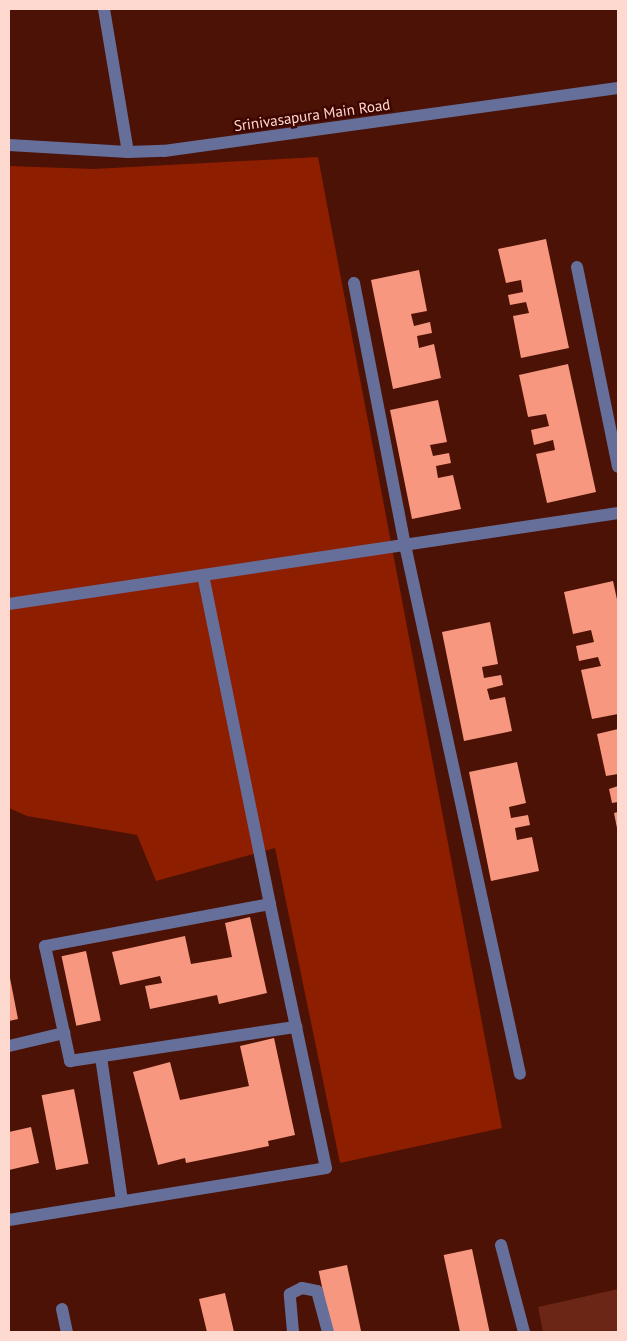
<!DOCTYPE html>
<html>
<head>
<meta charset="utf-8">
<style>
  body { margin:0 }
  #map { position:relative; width:627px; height:1341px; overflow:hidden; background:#4b1205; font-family:"PT Sans",sans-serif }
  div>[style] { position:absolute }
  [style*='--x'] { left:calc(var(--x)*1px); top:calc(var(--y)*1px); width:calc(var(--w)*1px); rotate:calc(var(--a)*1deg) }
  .green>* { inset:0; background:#6c2615 }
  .forest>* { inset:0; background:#8e1e00 }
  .building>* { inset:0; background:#f7977f; transform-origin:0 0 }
  .minor>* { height:12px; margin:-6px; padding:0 6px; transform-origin:6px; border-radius:6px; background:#666f9a }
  span { translate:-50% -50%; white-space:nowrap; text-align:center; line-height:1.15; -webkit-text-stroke:5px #3f0600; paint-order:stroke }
  .street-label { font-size:15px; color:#fed9cf }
  .frame { position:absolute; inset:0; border:10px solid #fed9cf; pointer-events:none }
</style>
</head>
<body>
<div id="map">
  <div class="green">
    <i style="clip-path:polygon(618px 1289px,618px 1332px,543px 1332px,538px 1307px)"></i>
  </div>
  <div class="forest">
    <i style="clip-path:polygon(318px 157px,502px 1128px,340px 1163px,275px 848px,156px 881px,137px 835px,27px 816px,9px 808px,9px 166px,94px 169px)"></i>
  </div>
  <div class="building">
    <i style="clip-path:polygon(546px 239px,569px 348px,521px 358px,513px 316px,529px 313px,526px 302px,510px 305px,508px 295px,523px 292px,521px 280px,506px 283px,498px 249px)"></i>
    <i style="clip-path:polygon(419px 270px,427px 311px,411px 314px,414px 326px,430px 322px,432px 333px,417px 336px,419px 348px,434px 344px,441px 378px,393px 389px,371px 280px)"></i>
    <i style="clip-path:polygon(568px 364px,596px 492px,547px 503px,536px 454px,555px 450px,553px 440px,534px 445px,531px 430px,549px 426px,546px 414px,528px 417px,519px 375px)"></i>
    <i style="clip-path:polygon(438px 400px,447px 442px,430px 445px,433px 456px,449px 453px,451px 463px,436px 466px,438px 478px,453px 475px,461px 509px,412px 519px,390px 410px)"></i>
    <i style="clip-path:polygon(613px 581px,618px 604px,618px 714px,592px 719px,581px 670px,601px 666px,598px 657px,579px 661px,576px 646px,594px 642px,591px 630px,573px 634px,564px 592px)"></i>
    <i style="clip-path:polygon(490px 622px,498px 664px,482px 667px,484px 678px,501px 675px,503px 685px,487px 689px,490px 700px,505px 697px,512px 731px,464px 741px,442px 632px)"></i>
    <i style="clip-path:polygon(618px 729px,618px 774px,606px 776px,597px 734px)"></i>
    <i style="clip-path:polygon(517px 762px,526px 803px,509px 807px,511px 818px,528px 815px,530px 825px,515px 828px,517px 840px,532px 837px,539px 871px,491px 881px,469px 772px)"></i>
    <i style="clip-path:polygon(618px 786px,618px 802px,612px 803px,609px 789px)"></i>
    <i style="clip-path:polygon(618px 812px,618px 828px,617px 828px,614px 813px)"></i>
    <i style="clip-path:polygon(250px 917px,267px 993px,219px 1004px,217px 995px,150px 1009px,145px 986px,162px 983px,160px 976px,120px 985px,112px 952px,185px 936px,191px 964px,232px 957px,225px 923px)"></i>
    <i style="left:86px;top:951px;width:71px;height:25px;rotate:78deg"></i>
    <i style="clip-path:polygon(9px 973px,18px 1019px,9px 1021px)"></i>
    <i style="clip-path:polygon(274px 1038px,295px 1135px,268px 1141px,269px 1146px,186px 1163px,185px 1158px,158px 1165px,133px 1072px,170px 1062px,180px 1100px,249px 1086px,240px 1046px)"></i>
    <i style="left:74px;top:1089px;width:76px;height:33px;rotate:79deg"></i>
    <i style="clip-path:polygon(31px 1127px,39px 1163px,9px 1170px,9px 1132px)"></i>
    <i style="left:472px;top:1249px;width:85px;height:29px;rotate:78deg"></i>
    <i style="left:347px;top:1265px;width:68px;height:29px;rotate:78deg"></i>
    <i style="clip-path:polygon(225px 1293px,234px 1332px,207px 1332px,199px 1299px)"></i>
  </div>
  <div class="minor">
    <i style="--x:104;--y:9;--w:145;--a:80.5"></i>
    <i style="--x:9;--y:145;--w:119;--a:3.4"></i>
    <i style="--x:128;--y:152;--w:36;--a:-2"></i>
    <i style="--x:164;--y:151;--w:458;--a:-7.9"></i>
    <i style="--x:577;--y:267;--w:204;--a:78.4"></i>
    <i style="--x:354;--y:283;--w:267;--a:79"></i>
    <i style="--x:405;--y:545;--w:541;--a:77.74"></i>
    <i style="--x:203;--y:575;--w:336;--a:78.5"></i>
    <i style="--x:9;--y:604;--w:616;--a:-8.5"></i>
    <i style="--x:9;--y:1046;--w:57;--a:-13.3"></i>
    <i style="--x:101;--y:1057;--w:146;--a:81.7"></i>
    <i style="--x:9;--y:1220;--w:321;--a:-9.3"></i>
    <i style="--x:326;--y:1168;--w:270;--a:-102"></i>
    <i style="--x:270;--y:904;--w:229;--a:169.4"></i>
    <i style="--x:45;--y:946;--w:118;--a:77.7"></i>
    <i style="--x:70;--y:1061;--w:229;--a:-8.6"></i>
    <i style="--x:501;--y:1245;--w:90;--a:75.2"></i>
    <i style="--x:62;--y:1309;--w:24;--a:78"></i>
    <i style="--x:293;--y:1332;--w:38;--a:-95"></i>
    <i style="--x:290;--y:1294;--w:13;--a:-27"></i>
    <i style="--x:302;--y:1288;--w:15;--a:11"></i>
    <i style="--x:317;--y:1291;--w:42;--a:75"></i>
  </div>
  <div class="street-label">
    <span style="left:312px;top:115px;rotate:-8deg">Srinivasapura Main Road</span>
  </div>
  <div class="frame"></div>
</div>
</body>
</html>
